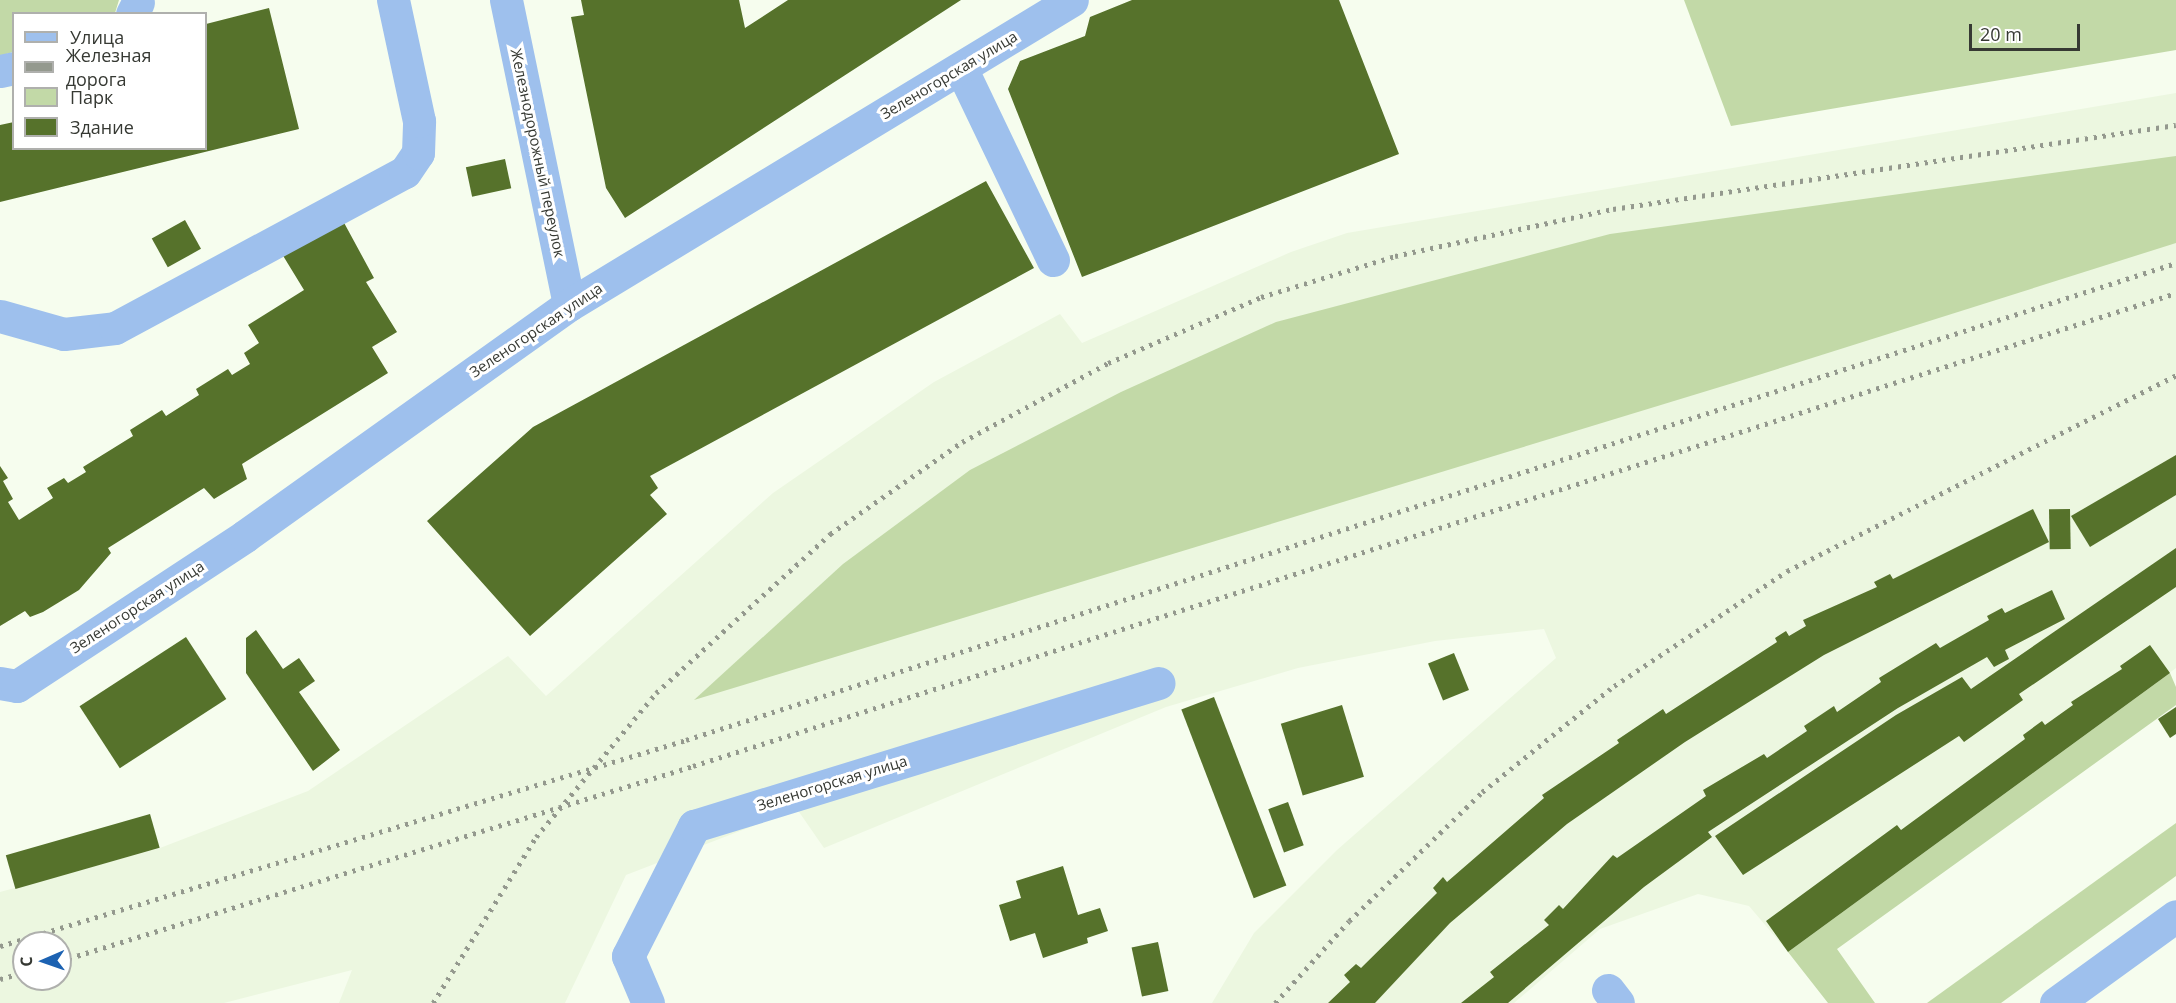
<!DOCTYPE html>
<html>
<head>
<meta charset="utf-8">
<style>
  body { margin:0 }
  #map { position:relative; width:2176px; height:1003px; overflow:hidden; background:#f6fdee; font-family:"Open Sans",sans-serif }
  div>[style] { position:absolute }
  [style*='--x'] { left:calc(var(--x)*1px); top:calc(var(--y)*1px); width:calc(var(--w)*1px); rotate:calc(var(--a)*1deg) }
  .built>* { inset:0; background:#ecf7e0 }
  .green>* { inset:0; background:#c2d9a7 }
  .building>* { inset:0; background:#56722b; transform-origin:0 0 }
  .minor>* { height:33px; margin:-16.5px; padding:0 16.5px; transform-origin:16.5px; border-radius:16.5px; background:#9ec0ed }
  .rail>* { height:4.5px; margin-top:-2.25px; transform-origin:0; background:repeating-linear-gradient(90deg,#94998e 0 3px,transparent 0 9px) }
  span { translate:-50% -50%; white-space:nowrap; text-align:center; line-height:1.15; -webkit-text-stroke:6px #fff; paint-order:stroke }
  .street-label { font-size:15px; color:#363933 }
  .legend { position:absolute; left:12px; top:12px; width:195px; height:138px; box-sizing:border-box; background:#fff; border:2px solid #afb0ad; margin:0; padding:8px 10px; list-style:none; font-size:18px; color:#363933 }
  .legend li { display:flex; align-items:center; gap:12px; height:30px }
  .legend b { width:30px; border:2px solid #afb0ad }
  .north { position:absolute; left:12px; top:931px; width:60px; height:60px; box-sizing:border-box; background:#fff; border:2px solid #afb0ad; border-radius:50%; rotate:268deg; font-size:16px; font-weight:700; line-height:24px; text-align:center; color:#363933 }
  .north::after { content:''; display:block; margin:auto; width:21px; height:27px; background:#1c62b2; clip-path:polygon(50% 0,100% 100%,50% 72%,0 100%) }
  .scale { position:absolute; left:1969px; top:24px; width:111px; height:27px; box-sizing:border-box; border:3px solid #363933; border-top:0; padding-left:8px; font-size:18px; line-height:21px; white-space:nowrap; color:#363933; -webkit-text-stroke:4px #fff; paint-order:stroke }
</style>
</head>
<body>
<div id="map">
  <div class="built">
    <i style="clip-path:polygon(evenodd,2176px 93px,2176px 668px,1788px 952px,1749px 906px,1698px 894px,1600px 929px,1514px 1003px,1212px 1003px,1254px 933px,1337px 850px,1556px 658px,1544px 629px,1435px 641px,1298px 668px,1166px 707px,824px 848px,797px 809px,626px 875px,565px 1003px,339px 1003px,352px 970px,224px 1003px,0 1003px,0 892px,160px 848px,308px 791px,508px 656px,546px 696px,773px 493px,934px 382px,1060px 314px,1082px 343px,1291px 252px,1347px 233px,2176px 93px,24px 943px,60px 943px,60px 979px,24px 979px,24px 943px)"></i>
  </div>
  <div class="green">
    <i style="clip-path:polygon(0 0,119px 0,115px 13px,14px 14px,13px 52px,0 56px)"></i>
    <i style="clip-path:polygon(1684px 0,2176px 0,2176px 50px,1731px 126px)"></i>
    <i style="clip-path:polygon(2176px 156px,2176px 243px,1733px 383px,694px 700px,843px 564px,970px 470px,1121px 392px,1276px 322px,1610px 234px)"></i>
    <i style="clip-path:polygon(2170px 673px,2176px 687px,2176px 705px,1837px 949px,1875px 1003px,1828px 1003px,1788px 952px)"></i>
    <i style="clip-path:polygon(2176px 823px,2176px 876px,2001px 1003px,1927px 1003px)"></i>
  </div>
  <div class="building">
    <i style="clip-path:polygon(581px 0,739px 0,745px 28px,788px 0,961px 0,625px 218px,606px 188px,571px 17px,584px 15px)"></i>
    <i style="clip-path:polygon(1132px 0,1339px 0,1399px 154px,1082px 277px,1008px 89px,1020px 61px,1085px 36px,1090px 17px)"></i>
    <i style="clip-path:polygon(269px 8px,299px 129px,0 202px,0 125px,14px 122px,14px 148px,206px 148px,206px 24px)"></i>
    <i style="left:505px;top:159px;width:30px;height:40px;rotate:78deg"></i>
    <i style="clip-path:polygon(986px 181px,1034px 268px,650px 476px,658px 488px,650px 495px,667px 514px,530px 636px,427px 521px,533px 427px)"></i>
    <i style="clip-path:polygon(342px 219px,374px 278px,366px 282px,397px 332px,372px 347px,388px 373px,242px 464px,247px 479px,214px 499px,204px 488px,108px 548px,111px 553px,79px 590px,43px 612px,30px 617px,25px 611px,0 626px,0 466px,8px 478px,3px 481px,13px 499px,8px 502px,19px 520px,53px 498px,47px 488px,64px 478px,68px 483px,86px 472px,83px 467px,133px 436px,130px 430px,162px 410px,166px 416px,199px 395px,196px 389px,228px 369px,232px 375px,250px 364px,244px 353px,259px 343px,248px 325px,304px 290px,282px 254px)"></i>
    <i style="left:185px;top:220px;width:33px;height:38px;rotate:61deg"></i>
    <i style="clip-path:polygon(2176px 455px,2176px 495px,2090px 547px,2071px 516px)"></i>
    <i style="clip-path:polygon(2033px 509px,2049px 542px,1824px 655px,1685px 742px,1567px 824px,1450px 923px,1375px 1003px,1328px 1003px,1350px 982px,1344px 975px,1356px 964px,1361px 968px,1437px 893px,1433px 888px,1443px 877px,1447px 882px,1544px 798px,1542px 795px,1619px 743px,1617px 740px,1663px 709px,1666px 714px,1777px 642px,1775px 638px,1786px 631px,1789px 636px,1806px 626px,1803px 620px,1877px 587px,1874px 582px,1890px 574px,1893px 579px)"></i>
    <i style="left:2070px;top:509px;width:40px;height:21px;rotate:89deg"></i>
    <i style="clip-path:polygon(2176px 548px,2176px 587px,2019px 694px,2023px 700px,1964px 742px,1959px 736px,1743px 875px,1715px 836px,1896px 715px,1962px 677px,1971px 689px)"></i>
    <i style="clip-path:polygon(2052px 590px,2065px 619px,2005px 650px,2009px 659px,1994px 667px,1987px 657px,1898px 708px,1708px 832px,1712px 837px,1644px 887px,1508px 1003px,1461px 1003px,1494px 977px,1490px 972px,1549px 925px,1544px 920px,1559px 905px,1563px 909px,1613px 855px,1617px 858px,1706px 796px,1703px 790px,1764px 754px,1767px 758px,1807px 731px,1804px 726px,1834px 706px,1837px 712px,1881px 682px,1879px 678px,1936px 643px,1940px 648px,1989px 620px,1987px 616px,2002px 608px,2005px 613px)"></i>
    <i style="clip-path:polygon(256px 630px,283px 669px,299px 658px,315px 681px,299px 692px,340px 750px,313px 771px,246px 673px,246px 638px)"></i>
    <i style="left:186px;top:637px;width:74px;height:127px;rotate:57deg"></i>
    <i style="clip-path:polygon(2150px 645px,2170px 673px,1788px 952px,1766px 921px,1897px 825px,1901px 830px,2025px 739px,2023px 735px,2042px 721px,2045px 725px,2073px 705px,2071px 702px,2122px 669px,2120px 666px)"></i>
    <i style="left:1454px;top:653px;width:40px;height:28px;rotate:68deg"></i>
    <i style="left:1214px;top:697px;width:202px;height:35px;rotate:69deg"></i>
    <i style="left:1342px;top:705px;width:75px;height:64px;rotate:73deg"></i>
    <i style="clip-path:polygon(2176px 707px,2176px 734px,2170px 738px,2158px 719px)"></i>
    <i style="left:1288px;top:802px;width:46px;height:21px;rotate:70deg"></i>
    <i style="left:150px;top:814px;width:35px;height:150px;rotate:74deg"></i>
    <i style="clip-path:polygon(1063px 866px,1078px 915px,1100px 908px,1108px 931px,1087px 938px,1088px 943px,1043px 958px,1035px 933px,1010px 941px,999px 905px,1021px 898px,1016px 881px)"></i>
    <i style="left:1158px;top:942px;width:50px;height:27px;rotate:78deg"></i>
  </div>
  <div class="minor">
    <i style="--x:506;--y:0;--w:311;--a:78.3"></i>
    <i style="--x:132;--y:14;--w:13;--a:-63"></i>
    <i style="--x:961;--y:68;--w:213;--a:64.4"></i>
    <i style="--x:0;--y:71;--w:14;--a:-12"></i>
    <i style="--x:0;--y:316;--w:66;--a:15.7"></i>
    <i style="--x:64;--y:334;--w:51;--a:-6.7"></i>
    <i style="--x:115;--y:328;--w:329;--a:-28.3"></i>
    <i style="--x:405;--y:172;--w:23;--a:-56"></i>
    <i style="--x:418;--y:153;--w:32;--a:-88"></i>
    <i style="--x:419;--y:121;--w:124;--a:-102.1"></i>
    <i style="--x:0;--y:683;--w:17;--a:10"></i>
    <i style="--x:17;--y:686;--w:273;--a:-33.3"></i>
    <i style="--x:245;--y:536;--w:398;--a:-35.5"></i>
    <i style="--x:569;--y:305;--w:588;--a:-31.23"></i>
    <i style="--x:1608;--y:990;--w:16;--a:52"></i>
    <i style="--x:648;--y:1003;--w:51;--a:-113.1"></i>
    <i style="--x:628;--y:956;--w:146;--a:-63.1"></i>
    <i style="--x:694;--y:826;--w:486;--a:-17.1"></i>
    <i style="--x:2056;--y:1003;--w:148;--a:-35.9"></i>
  </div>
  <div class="rail">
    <i style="--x:0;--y:946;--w:716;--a:-16.71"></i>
    <i style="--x:686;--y:740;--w:1564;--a:-17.75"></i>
    <i style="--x:60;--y:961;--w:662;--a:-17.12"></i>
    <i style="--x:693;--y:766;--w:1557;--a:-17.69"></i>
    <i style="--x:0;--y:979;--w:25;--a:-16"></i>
    <i style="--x:433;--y:1003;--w:195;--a:-58.2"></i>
    <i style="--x:536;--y:837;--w:187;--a:-50.2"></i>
    <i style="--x:656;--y:693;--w:236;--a:-42.4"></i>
    <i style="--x:830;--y:534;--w:161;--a:-34.9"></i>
    <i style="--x:962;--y:442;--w:166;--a:-28.4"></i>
    <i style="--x:1108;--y:363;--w:167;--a:-23.3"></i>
    <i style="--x:1261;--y:297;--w:140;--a:-17"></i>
    <i style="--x:1395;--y:256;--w:223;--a:-12.2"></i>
    <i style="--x:1613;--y:209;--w:569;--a:-8.49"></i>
    <i style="--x:1275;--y:1003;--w:110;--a:-47.9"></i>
    <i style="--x:1349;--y:921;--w:185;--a:-44.1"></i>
    <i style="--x:1482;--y:792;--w:169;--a:-38.8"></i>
    <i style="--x:1614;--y:686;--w:208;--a:-33.6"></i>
    <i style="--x:1787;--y:571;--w:436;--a:-26.7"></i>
  </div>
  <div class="street-label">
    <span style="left:949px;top:75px;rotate:-31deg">Зеленогорская улица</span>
    <span style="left:538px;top:153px;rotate:78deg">Железнодорожный переулок</span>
    <span style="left:536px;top:330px;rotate:-34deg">Зеленогорская улица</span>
    <span style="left:137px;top:607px;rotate:-33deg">Зеленогорская улица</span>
    <span style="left:832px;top:783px;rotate:-17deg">Зеленогорская улица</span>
  </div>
  <ul class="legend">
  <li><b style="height:8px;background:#9ec0ed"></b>Улица</li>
  <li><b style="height:8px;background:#94998e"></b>Железная дорога</li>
  <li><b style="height:16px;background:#c2d9a7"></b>Парк</li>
  <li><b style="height:16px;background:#56722b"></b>Здание</li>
  </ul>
  <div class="north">С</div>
  <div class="scale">20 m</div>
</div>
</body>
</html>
